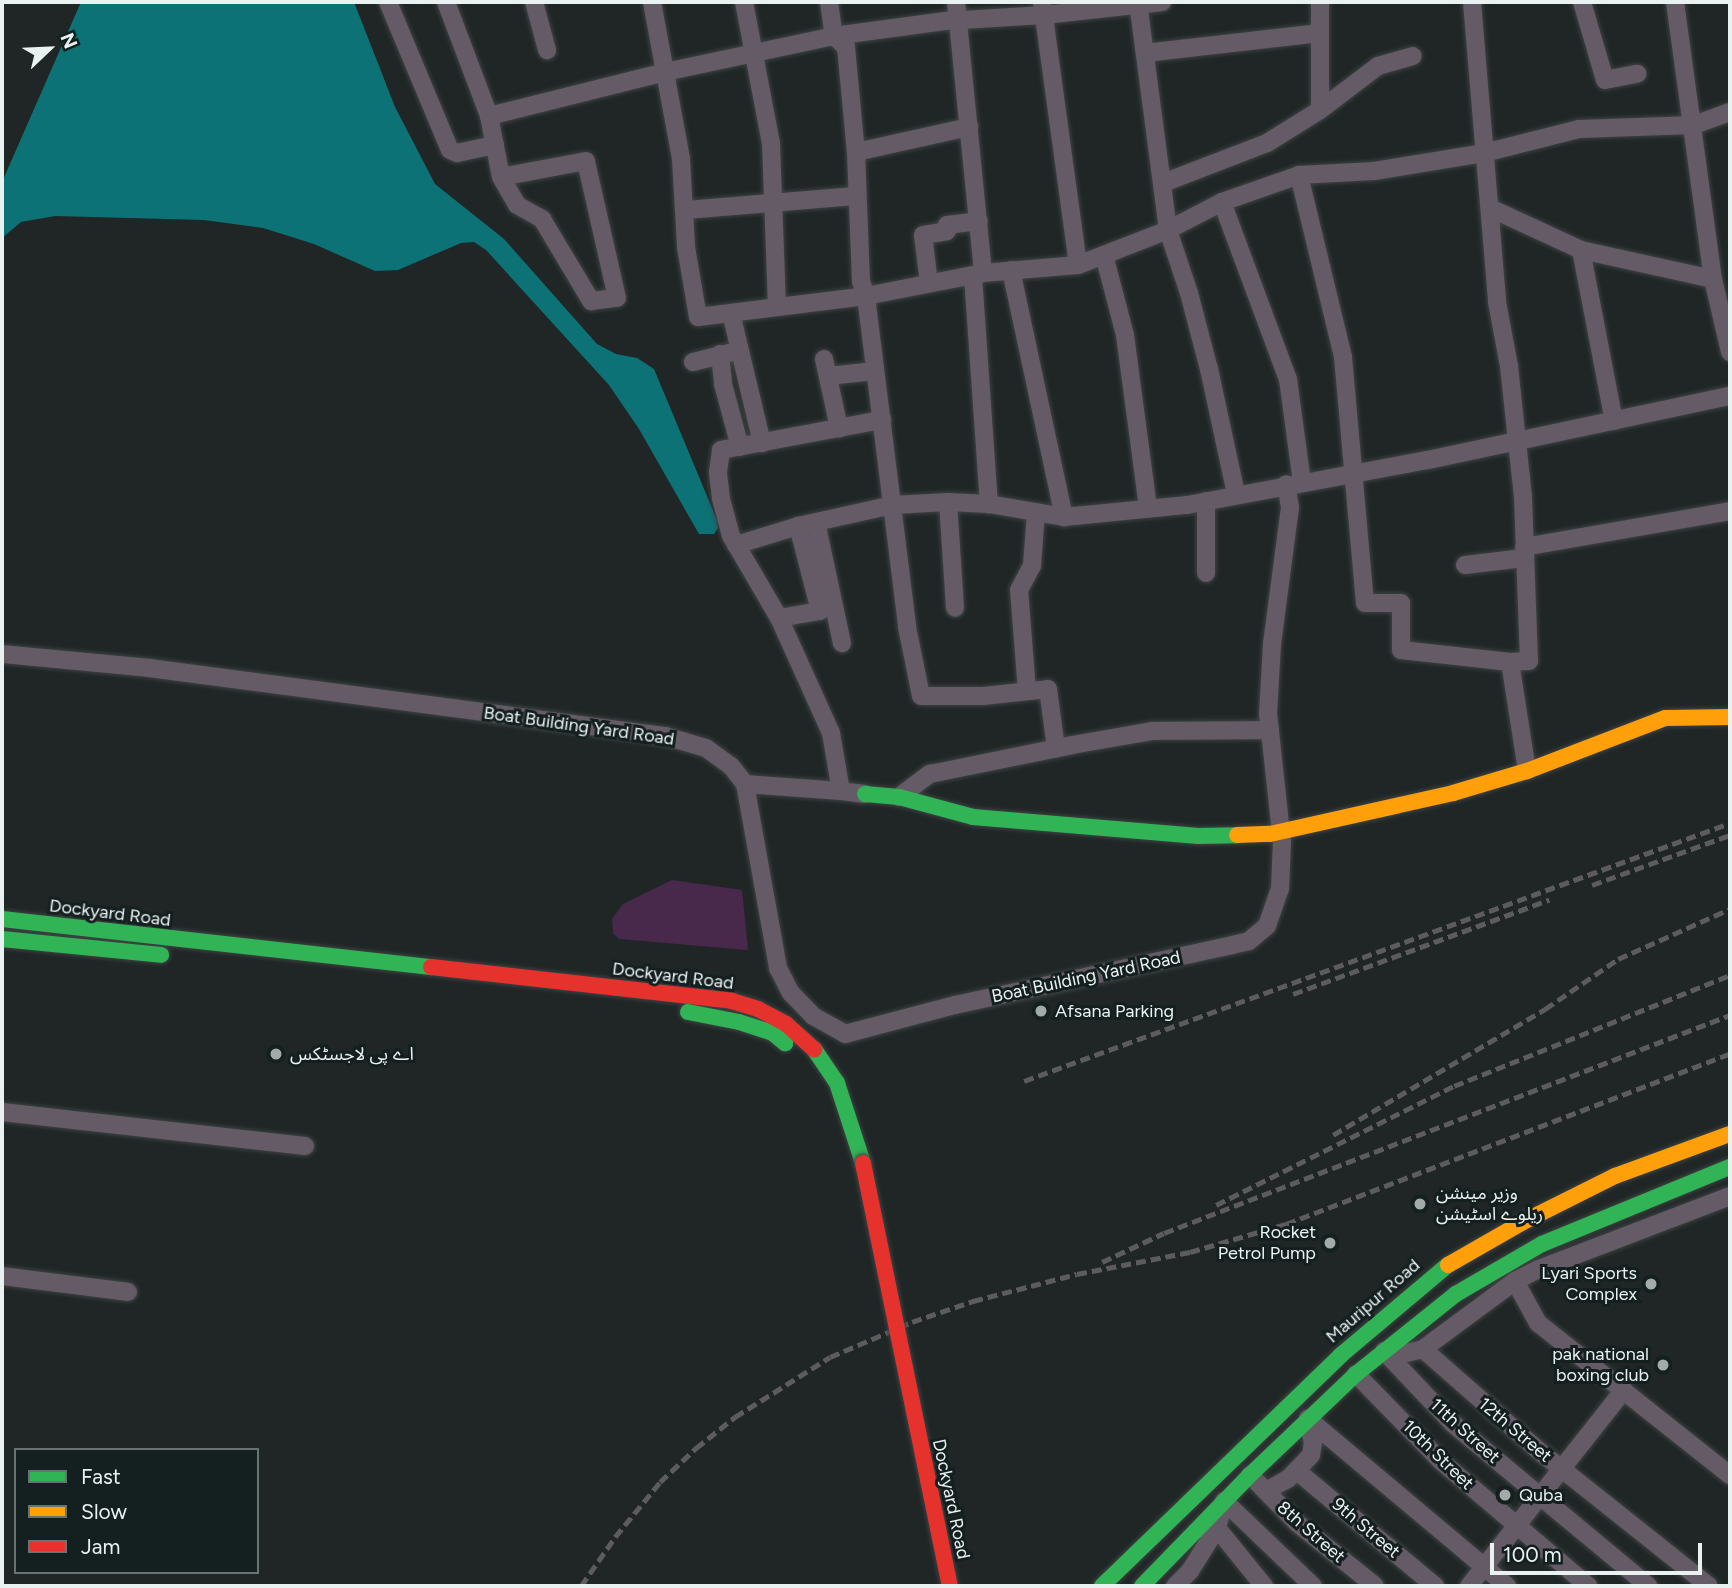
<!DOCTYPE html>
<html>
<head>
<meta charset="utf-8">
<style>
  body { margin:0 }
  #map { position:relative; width:1732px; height:1588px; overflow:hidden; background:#202626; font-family:Figtree,"Noto Sans Arabic",sans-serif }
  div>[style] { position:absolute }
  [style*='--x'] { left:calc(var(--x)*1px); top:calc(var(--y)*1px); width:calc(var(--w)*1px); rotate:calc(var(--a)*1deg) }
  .green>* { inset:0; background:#49294b }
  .water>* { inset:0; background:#0c7276 }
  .roads { filter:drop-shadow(0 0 2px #3d4242) drop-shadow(0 0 2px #3d4242) }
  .street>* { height:18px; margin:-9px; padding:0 9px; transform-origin:9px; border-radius:9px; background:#645b66 }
  .fast>* { height:16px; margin:-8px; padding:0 8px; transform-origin:8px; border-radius:8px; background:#30b455 }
  .slow>* { height:16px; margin:-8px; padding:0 8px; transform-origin:8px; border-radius:8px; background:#ff9f0a }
  .jam>* { height:16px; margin:-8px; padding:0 8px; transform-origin:8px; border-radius:8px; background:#e5322d }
  .rail>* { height:4.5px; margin-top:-2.25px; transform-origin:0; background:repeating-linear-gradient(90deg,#5c5c5f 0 10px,transparent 0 15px) }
  .bridges { filter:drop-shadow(0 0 2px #3d4242) drop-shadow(0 0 2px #3d4242) }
  .jam-bridge>* { height:16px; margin:-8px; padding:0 8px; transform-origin:8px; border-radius:8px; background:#e5322d }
  .dots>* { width:19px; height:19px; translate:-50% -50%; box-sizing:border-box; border:4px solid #141f20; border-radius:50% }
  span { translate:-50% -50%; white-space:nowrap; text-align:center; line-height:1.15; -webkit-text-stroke:6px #141f20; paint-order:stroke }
  .street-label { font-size:18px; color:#eaf1f1 }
  .poi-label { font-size:18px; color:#eaf1f1 }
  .left { translate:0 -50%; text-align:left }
  .right { translate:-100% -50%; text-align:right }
  .frame { position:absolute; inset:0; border:4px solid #eaf1f1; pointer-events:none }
  .legend { position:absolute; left:14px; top:1448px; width:245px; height:126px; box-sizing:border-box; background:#141f20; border:2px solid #6a7374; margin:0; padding:9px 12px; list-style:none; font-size:21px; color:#eaf1f1 }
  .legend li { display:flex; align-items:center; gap:14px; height:35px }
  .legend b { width:35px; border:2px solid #6a7374 }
  .north { position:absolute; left:14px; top:14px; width:70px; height:70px; -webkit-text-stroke:5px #141f20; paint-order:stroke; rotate:67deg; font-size:19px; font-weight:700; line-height:28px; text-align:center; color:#eaf1f1 }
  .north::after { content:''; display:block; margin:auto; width:24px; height:32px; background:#eaf1f1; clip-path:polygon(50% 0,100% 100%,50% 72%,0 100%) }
  .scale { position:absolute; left:1490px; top:1543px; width:212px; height:32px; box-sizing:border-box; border:4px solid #eaf1f1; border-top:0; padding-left:9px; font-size:21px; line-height:24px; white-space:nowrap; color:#eaf1f1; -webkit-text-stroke:5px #141f20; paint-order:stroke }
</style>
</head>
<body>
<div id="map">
  <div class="green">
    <i style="clip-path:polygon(672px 880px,742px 890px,748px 950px,619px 939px,613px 933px,612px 919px,623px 904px)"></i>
  </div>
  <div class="water">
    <i style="clip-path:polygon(81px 2px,354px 2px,395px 107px,435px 184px,504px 239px,597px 344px,616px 354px,637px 358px,654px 369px,717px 520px,718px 528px,714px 534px,699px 534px,639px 429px,609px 385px,486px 250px,474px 242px,461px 243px,398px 270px,375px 271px,314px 244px,263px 228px,204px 220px,55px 216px,21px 222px,2px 238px,2px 182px)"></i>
  </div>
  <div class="roads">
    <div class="street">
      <i style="--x:388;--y:2;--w:160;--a:67.3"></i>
      <i style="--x:450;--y:150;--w:8;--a:23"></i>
      <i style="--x:457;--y:153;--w:39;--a:-12"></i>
      <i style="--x:446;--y:2;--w:122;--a:69.3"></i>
      <i style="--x:489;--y:116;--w:62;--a:78.9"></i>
      <i style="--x:501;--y:177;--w:32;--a:60"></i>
      <i style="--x:517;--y:205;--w:29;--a:29"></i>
      <i style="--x:542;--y:219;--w:96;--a:59.1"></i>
      <i style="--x:591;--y:301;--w:26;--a:-7"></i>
      <i style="--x:617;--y:298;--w:140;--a:-102.8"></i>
      <i style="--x:586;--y:161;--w:86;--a:169.3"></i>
      <i style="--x:534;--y:2;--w:50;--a:74.8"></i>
      <i style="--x:652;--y:2;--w:160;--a:79.5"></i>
      <i style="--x:681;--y:159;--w:88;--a:86.7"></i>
      <i style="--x:686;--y:247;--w:71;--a:80.3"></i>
      <i style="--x:698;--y:317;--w:169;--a:-7.1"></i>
      <i style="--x:866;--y:296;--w:119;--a:-11.1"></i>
      <i style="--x:983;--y:273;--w:95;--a:-4.8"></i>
      <i style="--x:1078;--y:265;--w:97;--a:-21.3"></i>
      <i style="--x:1168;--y:230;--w:61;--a:-27.4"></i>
      <i style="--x:1222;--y:202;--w:82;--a:-19.3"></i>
      <i style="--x:1299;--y:175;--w:75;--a:-3.1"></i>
      <i style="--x:1374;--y:171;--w:111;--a:-9.3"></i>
      <i style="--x:1484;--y:153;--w:98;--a:-14.2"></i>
      <i style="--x:1579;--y:129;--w:115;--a:-2"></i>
      <i style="--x:1694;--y:125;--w:38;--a:-20"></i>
      <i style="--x:744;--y:2;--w:144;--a:79.2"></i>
      <i style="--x:771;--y:143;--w:164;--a:87.9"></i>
      <i style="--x:829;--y:2;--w:34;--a:82"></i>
      <i style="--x:834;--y:36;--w:16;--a:43"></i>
      <i style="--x:846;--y:47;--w:105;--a:84.6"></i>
      <i style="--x:856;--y:152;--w:129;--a:87.8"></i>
      <i style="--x:861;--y:281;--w:16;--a:72"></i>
      <i style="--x:866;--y:296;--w:334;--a:82.9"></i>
      <i style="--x:907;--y:627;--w:70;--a:78.5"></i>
      <i style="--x:921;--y:696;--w:62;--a:0"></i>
      <i style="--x:983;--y:696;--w:65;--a:-6.1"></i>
      <i style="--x:1048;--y:689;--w:60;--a:82.3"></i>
      <i style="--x:956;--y:2;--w:272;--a:84.3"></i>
      <i style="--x:1042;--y:2;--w:265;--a:82.2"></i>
      <i style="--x:1138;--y:2;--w:230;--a:82.5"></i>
      <i style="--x:1168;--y:230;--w:66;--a:71.6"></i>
      <i style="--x:1189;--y:293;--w:79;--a:75.3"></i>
      <i style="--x:1209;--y:369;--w:128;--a:77.8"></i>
      <i style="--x:1320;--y:2;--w:108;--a:90"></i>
      <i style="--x:1472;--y:2;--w:301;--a:85.2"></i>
      <i style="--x:1497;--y:302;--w:65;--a:79.4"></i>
      <i style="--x:1509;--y:366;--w:132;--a:83.9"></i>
      <i style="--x:1523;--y:497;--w:164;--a:87.9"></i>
      <i style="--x:1529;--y:661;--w:19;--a:177"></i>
      <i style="--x:1510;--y:662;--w:110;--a:81.1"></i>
      <i style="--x:1582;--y:2;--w:81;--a:73.6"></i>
      <i style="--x:1605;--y:80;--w:33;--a:-11"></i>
      <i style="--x:1675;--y:2;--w:280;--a:82.2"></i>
      <i style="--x:1713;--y:279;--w:75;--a:76.9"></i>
      <i style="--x:1145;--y:53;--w:176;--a:-6.5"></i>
      <i style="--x:489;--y:116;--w:181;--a:-14"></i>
      <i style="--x:665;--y:72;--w:173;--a:-12"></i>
      <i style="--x:834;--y:36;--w:112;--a:-7.7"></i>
      <i style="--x:945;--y:21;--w:99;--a:-3.5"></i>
      <i style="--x:1044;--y:15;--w:119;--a:-6.3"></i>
      <i style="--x:856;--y:152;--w:116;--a:-12.5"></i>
      <i style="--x:1299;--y:175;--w:187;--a:76.4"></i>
      <i style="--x:1343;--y:357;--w:247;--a:84.9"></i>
      <i style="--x:1365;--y:603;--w:36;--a:0"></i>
      <i style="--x:1401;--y:603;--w:47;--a:90"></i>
      <i style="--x:1401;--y:650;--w:110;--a:6.3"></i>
      <i style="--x:1163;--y:183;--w:111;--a:-21"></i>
      <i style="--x:1267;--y:143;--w:62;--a:-31.9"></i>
      <i style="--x:1320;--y:110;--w:73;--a:-37.2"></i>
      <i style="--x:1378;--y:66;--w:36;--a:-16"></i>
      <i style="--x:1222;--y:202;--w:189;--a:69.6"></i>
      <i style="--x:1288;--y:379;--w:104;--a:82.3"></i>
      <i style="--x:1490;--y:208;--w:100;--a:24.8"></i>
      <i style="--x:1581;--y:250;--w:135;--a:12.4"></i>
      <i style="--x:686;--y:210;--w:170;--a:-4.7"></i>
      <i style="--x:1581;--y:250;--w:174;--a:79.1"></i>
      <i style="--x:1104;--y:255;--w:83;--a:75.3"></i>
      <i style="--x:1125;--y:335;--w:175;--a:82.4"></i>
      <i style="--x:1011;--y:270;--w:253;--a:77.9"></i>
      <i style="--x:973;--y:276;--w:229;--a:86"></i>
      <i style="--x:929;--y:283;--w:48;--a:-97.1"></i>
      <i style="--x:923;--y:235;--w:24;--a:-9"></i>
      <i style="--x:947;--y:231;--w:6;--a:-90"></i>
      <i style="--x:947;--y:225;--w:32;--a:-7"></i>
      <i style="--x:731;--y:313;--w:134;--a:76.6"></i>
      <i style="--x:720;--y:354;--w:30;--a:84"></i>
      <i style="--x:723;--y:384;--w:65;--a:74.9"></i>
      <i style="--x:824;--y:359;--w:71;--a:77.7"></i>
      <i style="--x:693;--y:362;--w:38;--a:-14"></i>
      <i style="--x:828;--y:376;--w:47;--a:-6.1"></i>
      <i style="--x:1206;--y:501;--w:72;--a:90"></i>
      <i style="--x:948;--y:502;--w:106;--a:86.2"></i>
      <i style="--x:816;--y:522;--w:124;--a:77.9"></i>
      <i style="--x:736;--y:545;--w:65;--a:-17"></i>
      <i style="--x:798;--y:526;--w:97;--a:-12.5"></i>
      <i style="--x:893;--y:505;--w:55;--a:-3.1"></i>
      <i style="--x:948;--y:502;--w:41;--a:2.8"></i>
      <i style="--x:989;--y:504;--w:76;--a:9.8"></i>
      <i style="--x:1064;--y:517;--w:124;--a:-5.6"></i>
      <i style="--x:1187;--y:505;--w:245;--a:-10.6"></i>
      <i style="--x:1428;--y:460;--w:309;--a:-12"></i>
      <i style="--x:1524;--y:547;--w:209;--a:-9.9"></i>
      <i style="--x:1465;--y:565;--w:59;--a:-6.8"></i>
      <i style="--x:779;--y:618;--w:42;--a:-9.7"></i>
      <i style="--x:820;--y:611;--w:88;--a:-104.5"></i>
      <i style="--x:2;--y:654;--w:148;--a:5.4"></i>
      <i style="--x:149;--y:668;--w:520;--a:7.51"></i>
      <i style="--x:665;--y:736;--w:43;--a:16.3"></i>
      <i style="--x:706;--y:748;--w:31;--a:36"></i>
      <i style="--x:731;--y:766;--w:23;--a:52"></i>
      <i style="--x:745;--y:784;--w:187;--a:79.8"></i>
      <i style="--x:778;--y:968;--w:28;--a:63"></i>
      <i style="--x:791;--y:993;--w:32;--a:46"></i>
      <i style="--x:813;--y:1016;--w:37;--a:29"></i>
      <i style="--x:845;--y:1034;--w:114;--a:-14.8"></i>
      <i style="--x:955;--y:1005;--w:283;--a:-12.2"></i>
      <i style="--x:1232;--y:945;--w:17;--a:-13"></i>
      <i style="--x:1249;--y:941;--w:23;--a:-40"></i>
      <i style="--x:1267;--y:926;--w:39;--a:-71"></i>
      <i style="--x:1280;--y:889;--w:47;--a:-87.6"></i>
      <i style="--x:1282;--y:842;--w:129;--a:-96.2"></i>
      <i style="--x:1268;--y:714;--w:70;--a:-86.7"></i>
      <i style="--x:1272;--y:644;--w:138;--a:-82.5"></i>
      <i style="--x:1290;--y:507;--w:23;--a:-100"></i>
      <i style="--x:1027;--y:691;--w:101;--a:-94.5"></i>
      <i style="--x:1019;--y:590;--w:27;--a:-62"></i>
      <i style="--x:1032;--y:566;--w:54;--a:-85.8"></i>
      <i style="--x:745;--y:784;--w:96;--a:4.2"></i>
      <i style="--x:865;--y:794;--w:24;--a:-173"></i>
      <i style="--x:841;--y:791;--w:59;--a:-99.8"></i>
      <i style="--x:831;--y:733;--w:126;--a:-114.3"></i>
      <i style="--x:779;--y:618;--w:95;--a:-120.3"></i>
      <i style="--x:731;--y:536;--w:39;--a:-105"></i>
      <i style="--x:721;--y:498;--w:26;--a:-97"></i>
      <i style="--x:718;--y:472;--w:22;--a:-82"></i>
      <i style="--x:721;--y:450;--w:164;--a:-10.6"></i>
      <i style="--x:899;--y:797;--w:39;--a:-37"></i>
      <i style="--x:930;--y:774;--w:145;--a:-11.5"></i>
      <i style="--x:1072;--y:745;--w:81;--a:-9.9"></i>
      <i style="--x:1152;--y:731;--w:118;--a:-0.5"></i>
      <i style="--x:2;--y:1112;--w:305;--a:6.4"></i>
      <i style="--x:2;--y:1276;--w:127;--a:7.2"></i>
      <i style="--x:1515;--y:1281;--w:48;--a:61.3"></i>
      <i style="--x:1538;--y:1323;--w:245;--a:38.4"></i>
      <i style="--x:1423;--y:1349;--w:153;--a:41.3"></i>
      <i style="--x:1538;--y:1450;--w:218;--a:38.5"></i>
      <i style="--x:1384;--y:1351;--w:99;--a:46.6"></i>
      <i style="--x:1452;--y:1423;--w:255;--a:39.7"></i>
      <i style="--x:1385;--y:1351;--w:17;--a:10"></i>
      <i style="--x:1402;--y:1354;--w:22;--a:-13"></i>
      <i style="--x:1423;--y:1349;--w:114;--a:-36.5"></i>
      <i style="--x:1515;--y:1281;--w:27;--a:-27"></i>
      <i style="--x:1539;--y:1269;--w:204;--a:-20.9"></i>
      <i style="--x:1356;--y:1374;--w:123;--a:45.7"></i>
      <i style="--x:1442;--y:1462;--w:192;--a:40.3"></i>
      <i style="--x:1308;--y:1419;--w:260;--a:40"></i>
      <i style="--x:1297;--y:1471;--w:180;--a:39.8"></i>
      <i style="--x:1250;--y:1475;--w:67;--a:45.6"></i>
      <i style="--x:1297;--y:1523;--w:100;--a:38.9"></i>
      <i style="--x:1266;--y:1491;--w:25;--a:-29"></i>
      <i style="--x:1288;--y:1479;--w:33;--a:-46"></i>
      <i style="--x:1311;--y:1455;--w:12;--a:-81"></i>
      <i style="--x:1313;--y:1443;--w:25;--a:-102"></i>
      <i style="--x:1217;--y:1528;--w:75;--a:51"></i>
      <i style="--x:1175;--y:1586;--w:21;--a:-45"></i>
      <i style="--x:1190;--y:1571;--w:51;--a:-57.9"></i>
      <i style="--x:1217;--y:1528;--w:28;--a:-75"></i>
      <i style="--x:1224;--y:1501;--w:123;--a:43.7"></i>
      <i style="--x:1469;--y:1586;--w:250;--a:-51.7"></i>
    </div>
    <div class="fast">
      <i style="--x:865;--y:794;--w:34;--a:5"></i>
      <i style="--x:899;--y:797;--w:77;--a:15.1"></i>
      <i style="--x:973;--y:817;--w:226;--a:4.8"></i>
      <i style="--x:1198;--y:836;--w:39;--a:-1"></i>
      <i style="--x:2;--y:919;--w:432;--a:6.4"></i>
      <i style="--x:2;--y:939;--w:160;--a:5.7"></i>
      <i style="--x:688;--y:1012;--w:52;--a:11.1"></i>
      <i style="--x:739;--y:1022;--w:36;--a:18"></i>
      <i style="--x:773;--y:1033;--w:16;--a:40"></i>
      <i style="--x:814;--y:1049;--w:41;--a:55.9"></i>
      <i style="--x:837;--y:1083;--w:84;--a:72"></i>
      <i style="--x:1102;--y:1586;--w:332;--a:-44"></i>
      <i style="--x:1341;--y:1355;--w:140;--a:-40.1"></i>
      <i style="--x:1142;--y:1586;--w:155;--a:-45.8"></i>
      <i style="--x:1250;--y:1475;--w:146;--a:-43.6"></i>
      <i style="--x:1356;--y:1374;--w:128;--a:-38.7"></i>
      <i style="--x:1456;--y:1294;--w:99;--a:-30.2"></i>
      <i style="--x:1542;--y:1244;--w:203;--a:-22.3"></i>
    </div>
    <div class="slow">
      <i style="--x:1237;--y:835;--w:33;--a:-2"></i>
      <i style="--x:1270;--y:834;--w:188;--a:-12.6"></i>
      <i style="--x:1453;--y:793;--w:77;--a:-16.6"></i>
      <i style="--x:1527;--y:771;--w:148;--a:-21"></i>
      <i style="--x:1665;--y:718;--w:65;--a:-0.9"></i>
      <i style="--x:1448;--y:1265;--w:86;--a:-29.8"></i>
      <i style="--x:1523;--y:1222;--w:103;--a:-26.6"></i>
      <i style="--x:1615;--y:1176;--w:122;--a:-20.1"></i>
    </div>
    <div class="jam">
      <i style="--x:431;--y:967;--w:303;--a:6.4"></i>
      <i style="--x:732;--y:1001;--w:27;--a:17"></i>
      <i style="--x:758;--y:1009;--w:32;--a:28"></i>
      <i style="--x:786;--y:1024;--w:38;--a:42"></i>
    </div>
  </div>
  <div class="rail">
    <i style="--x:1592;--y:885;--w:147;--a:-19.9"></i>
    <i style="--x:1293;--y:994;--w:273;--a:-20.2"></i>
    <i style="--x:1024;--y:1081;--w:752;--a:-20.07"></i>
    <i style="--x:1333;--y:1135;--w:247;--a:-30.7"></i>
    <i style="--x:1545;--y:1009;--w:88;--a:-34.4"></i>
    <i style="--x:1618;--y:959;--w:123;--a:-24.1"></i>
    <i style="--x:1216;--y:1205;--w:266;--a:-26.6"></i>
    <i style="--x:1454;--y:1086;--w:297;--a:-21.9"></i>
    <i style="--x:1102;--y:1262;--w:68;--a:-25.1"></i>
    <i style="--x:1164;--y:1233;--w:607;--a:-21.06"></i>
    <i style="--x:581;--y:1586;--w:60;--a:-55.2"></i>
    <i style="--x:615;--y:1537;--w:71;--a:-50.7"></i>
    <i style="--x:660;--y:1482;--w:50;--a:-43.4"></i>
    <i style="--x:696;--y:1448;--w:50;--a:-38.5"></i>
    <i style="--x:735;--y:1417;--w:112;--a:-32.3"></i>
    <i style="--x:830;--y:1357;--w:89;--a:-23.1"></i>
    <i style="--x:912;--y:1322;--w:65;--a:-19"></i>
    <i style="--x:973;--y:1301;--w:107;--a:-14.6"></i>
    <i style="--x:1077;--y:1274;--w:115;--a:-11"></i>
    <i style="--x:1190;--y:1252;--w:100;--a:-16.3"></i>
    <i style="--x:1286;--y:1224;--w:475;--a:-21"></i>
  </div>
  <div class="bridges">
    <div class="jam-bridge">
      <i style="--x:863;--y:1163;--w:432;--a:78.4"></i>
    </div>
  </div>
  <div class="dots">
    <i style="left:1041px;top:1011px;background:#a3aaaa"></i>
    <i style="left:276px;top:1054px;background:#a3aaaa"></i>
    <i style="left:1420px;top:1204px;background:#a3aaaa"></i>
    <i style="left:1330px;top:1243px;background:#a3aaaa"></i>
    <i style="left:1651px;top:1284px;background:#a3aaaa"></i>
    <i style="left:1663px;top:1365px;background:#a3aaaa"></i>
    <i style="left:1505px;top:1495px;background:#a3aaaa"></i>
  </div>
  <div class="street-label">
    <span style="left:579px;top:726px;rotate:8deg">Boat Building Yard Road</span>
    <span style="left:110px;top:913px;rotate:7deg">Dockyard Road</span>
    <span style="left:673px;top:976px;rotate:7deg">Dockyard Road</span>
    <span style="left:1086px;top:977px;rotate:-12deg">Boat Building Yard Road</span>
    <span style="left:1373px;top:1301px;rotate:-41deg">Mauripur Road</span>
    <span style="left:1515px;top:1430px;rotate:40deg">12th Street</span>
    <span style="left:1465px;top:1431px;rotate:42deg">11th Street</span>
    <span style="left:1438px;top:1455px;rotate:44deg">10th Street</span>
    <span style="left:951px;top:1499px;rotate:78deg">Dockyard Road</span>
    <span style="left:1366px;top:1528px;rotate:40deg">9th Street</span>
    <span style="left:1311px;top:1532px;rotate:41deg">8th Street</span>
  </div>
  <div class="poi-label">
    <span class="left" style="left:1055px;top:1011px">Afsana Parking</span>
    <span class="left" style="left:290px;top:1054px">اے پی لاجسٹکس</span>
    <span class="left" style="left:1436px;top:1204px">وزیر مینشن<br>ریلوے اسٹیشن</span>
    <span class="right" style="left:1316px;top:1243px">Rocket<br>Petrol Pump</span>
    <span class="right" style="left:1637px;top:1284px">Lyari Sports<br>Complex</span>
    <span class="right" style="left:1649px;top:1365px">pak national<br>boxing club</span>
    <span class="left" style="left:1519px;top:1495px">Quba</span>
  </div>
  <div class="frame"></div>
  <ul class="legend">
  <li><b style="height:9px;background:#30b455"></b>Fast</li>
  <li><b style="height:9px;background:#ff9f0a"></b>Slow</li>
  <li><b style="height:9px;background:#e5322d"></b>Jam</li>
  </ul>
  <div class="north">N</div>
  <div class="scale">100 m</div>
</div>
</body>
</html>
